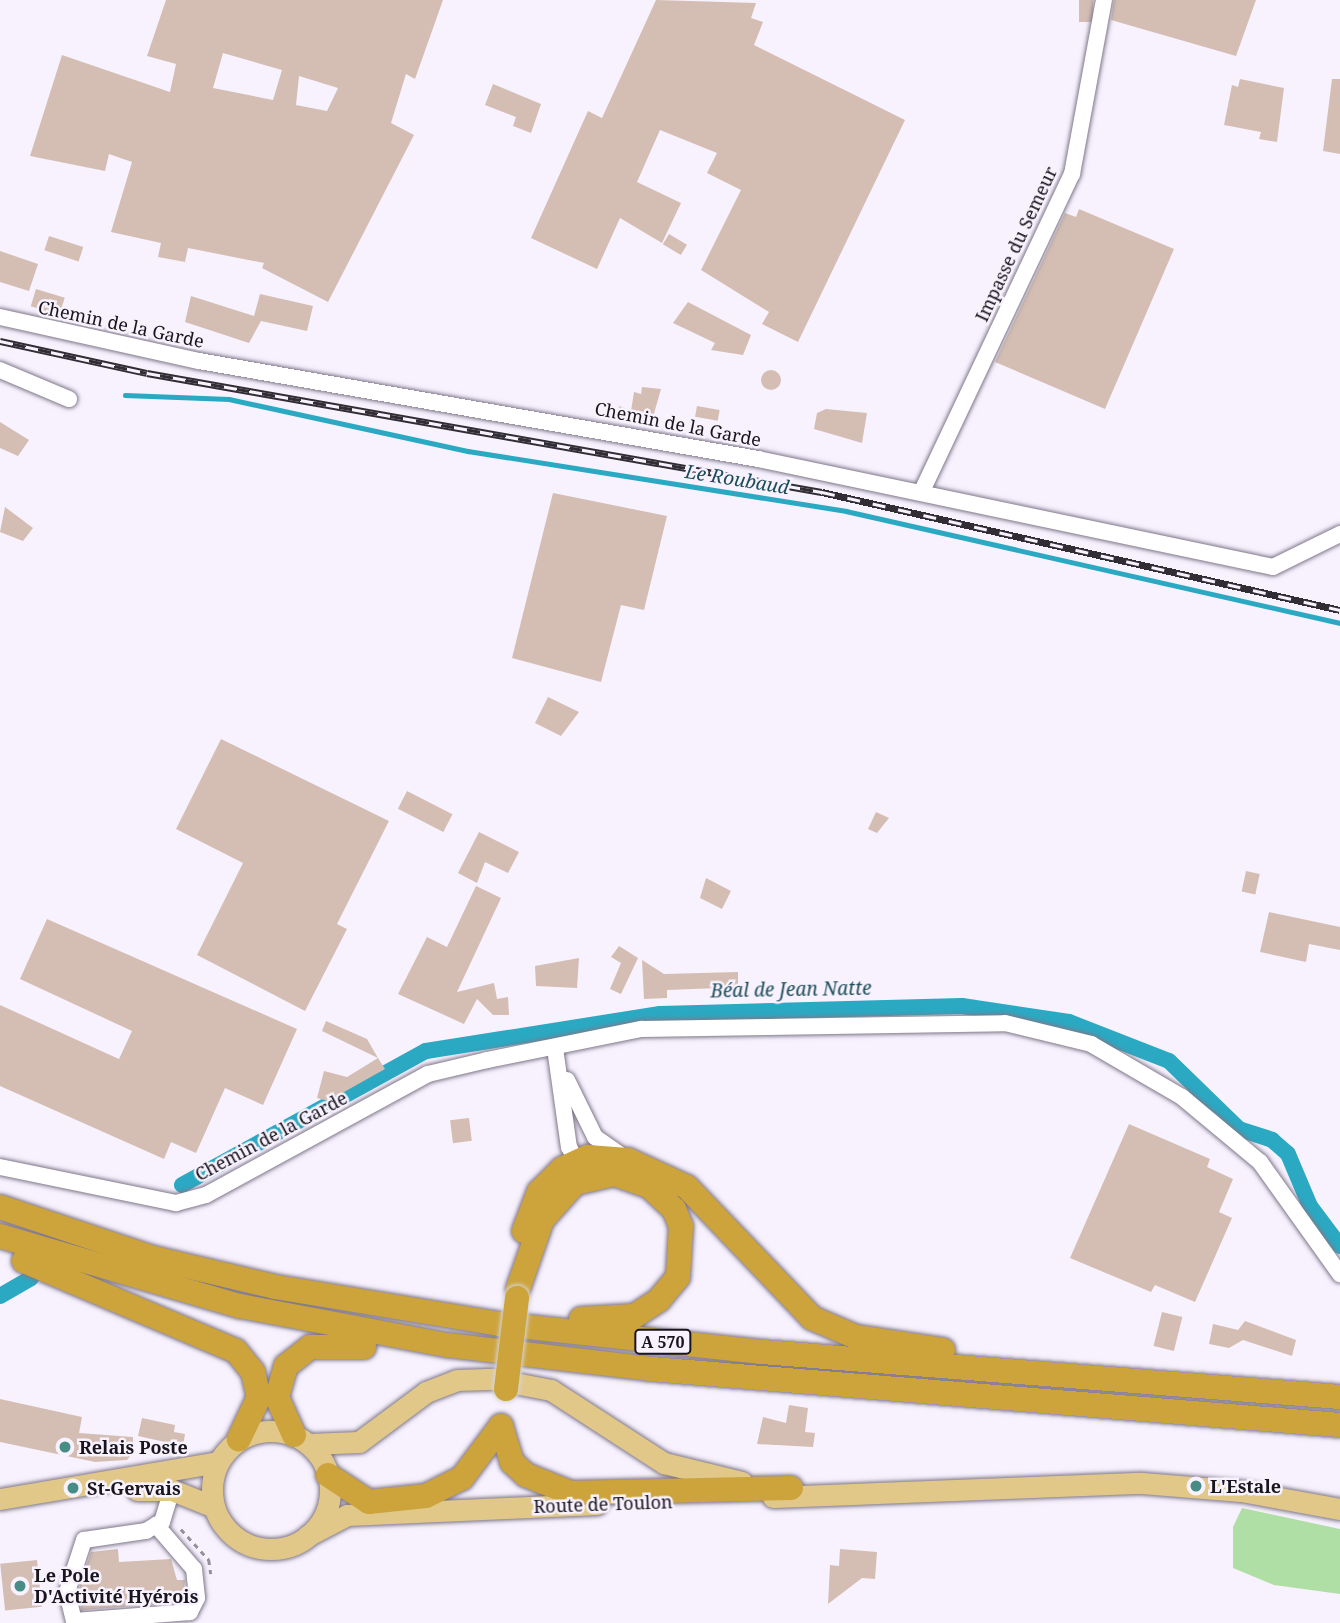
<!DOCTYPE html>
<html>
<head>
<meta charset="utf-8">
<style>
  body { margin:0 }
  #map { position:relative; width:1340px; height:1623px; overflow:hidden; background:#f8f2ff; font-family:"Noto Serif",serif }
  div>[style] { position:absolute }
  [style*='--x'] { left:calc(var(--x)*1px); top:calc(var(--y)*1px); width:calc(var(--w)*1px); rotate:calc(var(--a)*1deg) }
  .green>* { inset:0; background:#afdfa5 }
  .stream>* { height:4.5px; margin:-2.25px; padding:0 2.25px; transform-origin:2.25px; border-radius:2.25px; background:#2ba9c3 }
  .canal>* { height:16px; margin:-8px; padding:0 8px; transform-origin:8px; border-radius:8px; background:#2ba9c3 }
  .building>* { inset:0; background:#d4beb3; transform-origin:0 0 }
  .round { border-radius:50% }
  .path>* { height:2.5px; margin-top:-1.25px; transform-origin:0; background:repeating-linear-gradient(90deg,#95919b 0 5px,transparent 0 10px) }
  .roads { filter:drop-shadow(0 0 2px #7f7789) drop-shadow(0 0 2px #7f7789) }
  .minor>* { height:16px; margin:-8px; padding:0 8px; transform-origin:8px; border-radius:8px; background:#fff }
  .major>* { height:21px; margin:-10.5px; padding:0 10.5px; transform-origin:10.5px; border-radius:10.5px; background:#e1c889 }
  .major>.ring { margin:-10.5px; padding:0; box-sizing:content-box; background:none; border:21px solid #e1c889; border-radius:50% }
  .highway>* { height:24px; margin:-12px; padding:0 12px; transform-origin:12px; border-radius:12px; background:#cda43b }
  .rail>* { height:7px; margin-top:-3.5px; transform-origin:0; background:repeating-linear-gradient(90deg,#f8f2ff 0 13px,#302d35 0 26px); box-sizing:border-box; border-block:2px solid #302d35 }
  .bridges { filter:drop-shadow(0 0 2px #d5d5d6) drop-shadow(0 0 2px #d5d5d6) }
  .highway-bridge>* { height:24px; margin:-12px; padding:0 12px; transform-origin:12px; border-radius:12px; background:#cda43b }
  .dots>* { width:19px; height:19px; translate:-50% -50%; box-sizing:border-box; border:4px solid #f8f2ff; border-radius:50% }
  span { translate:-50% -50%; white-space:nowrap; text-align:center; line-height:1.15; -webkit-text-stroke:5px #f8f2ff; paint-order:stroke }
  .shield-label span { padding:2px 5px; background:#f8f2ff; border:2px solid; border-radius:5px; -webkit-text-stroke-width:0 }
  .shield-label { font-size:16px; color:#18151c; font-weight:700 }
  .street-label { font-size:18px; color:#18151c }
  .poi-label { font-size:18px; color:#18151c; font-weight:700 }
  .left { translate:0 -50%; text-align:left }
  .water-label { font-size:19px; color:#1c4e59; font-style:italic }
</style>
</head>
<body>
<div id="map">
  <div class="green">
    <i style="clip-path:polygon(1242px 1508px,1340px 1529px,1340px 1594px,1274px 1585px,1233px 1568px,1233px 1527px)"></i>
  </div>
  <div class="stream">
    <i style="--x:125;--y:395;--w:104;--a:2.2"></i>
    <i style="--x:229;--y:399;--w:245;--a:12.3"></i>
    <i style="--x:468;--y:451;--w:383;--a:9"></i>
    <i style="--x:846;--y:511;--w:507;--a:12.77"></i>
  </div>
  <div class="canal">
    <i style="--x:182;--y:1185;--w:278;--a:-28.8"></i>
    <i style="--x:426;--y:1051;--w:237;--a:-9"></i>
    <i style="--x:660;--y:1014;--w:302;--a:-1.5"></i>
    <i style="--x:962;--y:1006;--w:108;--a:8.5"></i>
    <i style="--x:1069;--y:1022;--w:107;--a:21.3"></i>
    <i style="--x:1169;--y:1061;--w:98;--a:44.2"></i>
    <i style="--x:1239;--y:1129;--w:35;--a:18"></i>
    <i style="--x:1272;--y:1140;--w:21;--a:41"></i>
    <i style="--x:1288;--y:1154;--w:56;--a:67.1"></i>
    <i style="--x:1310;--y:1206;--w:50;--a:53.1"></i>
    <i style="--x:0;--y:1296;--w:36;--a:-30"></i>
  </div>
  <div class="building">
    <i style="clip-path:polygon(evenodd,166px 0,443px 0,415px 79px,406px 74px,391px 123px,414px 135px,328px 302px,262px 268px,264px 263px,188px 248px,185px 262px,158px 257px,161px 243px,111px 232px,132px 162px,109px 154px,105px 171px,30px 156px,62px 55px,170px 92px,176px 64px,147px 56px,166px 0,223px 53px,282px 70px,273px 100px,213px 88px,223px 53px,166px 0,299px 76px,338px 88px,327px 111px,296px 105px,299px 76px)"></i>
    <i style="clip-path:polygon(656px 0,756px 3px,751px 18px,763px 22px,754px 45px,905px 120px,798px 342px,762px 324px,769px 312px,701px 270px,741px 190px,707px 173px,717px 153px,660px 130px,637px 182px,681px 203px,662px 243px,620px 218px,597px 269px,531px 238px,588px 111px,602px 118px)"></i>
    <i style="left:1079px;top:0;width:14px;height:22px"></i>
    <i style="clip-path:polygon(1114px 0,1256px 0,1236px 56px,1111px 20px)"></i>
    <i style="clip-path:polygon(1240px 79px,1284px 88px,1277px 142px,1259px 139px,1261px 132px,1224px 125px,1232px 85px,1238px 87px)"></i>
    <i style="clip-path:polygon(1332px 79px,1340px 79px,1340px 154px,1323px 151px)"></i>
    <i style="clip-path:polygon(493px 84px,541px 104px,531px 133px,513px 126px,516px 117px,485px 105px)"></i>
    <i style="clip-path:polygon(1079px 209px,1174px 249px,1105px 409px,995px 362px,1065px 213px,1076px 217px)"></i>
    <i style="left:669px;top:234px;width:21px;height:12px;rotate:31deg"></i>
    <i style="left:49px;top:236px;width:36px;height:15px;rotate:18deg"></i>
    <i style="clip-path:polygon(0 251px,38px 264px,29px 291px,0 282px)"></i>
    <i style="left:36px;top:289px;width:30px;height:18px;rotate:17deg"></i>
    <i style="clip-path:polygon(260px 294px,313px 306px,307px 331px,261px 321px,249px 343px,185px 322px,191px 296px,254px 316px)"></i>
    <i style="clip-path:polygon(688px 302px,751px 335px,743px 355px,711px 350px,715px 343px,673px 323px)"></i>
    <i class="round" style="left:761px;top:370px;width:20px;height:20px"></i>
    <i style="clip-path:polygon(642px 387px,661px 389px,651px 424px,617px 419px,619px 406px,631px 411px,634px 392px,641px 394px)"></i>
    <i style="left:697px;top:406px;width:23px;height:11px;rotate:10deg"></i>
    <i style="clip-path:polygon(826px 409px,867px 413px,862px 443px,814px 429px,817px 413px)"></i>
    <i style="clip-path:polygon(0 422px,29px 440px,18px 456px,0 448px)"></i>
    <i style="clip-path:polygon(553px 493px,667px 516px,644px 610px,621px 605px,601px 682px,512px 658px)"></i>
    <i style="clip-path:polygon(5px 507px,33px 528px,23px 541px,0 532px)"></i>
    <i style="clip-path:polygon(548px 697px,579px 712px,561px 736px,535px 723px)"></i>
    <i style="clip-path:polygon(221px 739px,389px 821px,337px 924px,347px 929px,305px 1011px,197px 955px,243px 863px,176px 829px)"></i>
    <i style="left:407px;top:791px;width:51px;height:20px;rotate:27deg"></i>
    <i style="clip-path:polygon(876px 812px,889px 818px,877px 833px,868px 829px)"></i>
    <i style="clip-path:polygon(479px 832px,519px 852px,508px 873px,485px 862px,477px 883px,458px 873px)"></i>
    <i style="left:1246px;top:871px;width:14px;height:21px;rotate:12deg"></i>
    <i style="clip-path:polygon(706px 878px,731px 891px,722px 909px,700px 898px)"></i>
    <i style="clip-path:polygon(476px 886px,501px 898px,457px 992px,494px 983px,497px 999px,508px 997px,509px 1015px,493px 1015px,477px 999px,464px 1024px,398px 994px,427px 937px,447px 947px)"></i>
    <i style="clip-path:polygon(1269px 912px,1340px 927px,1340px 950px,1309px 944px,1306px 962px,1260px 952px)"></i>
    <i style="clip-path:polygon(47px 919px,297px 1029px,263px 1105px,225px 1088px,196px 1153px,171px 1142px,164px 1159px,0 1086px,0 1005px,119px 1059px,132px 1031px,20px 979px)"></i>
    <i style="clip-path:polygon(619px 946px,638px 958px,621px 994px,610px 989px,621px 963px,611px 957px)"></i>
    <i style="clip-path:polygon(579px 958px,577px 988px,536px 986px,535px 966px)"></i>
    <i style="clip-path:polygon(642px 960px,664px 974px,738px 972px,738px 998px,719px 998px,719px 988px,667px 990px,667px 998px,644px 999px)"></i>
    <i style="clip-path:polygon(326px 1021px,367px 1039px,378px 1058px,322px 1031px)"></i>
    <i style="clip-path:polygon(378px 1058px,385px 1069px,328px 1101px,317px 1098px,324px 1071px,347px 1077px)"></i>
    <i style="left:469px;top:1118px;width:23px;height:19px;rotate:83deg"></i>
    <i style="clip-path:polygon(1129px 1124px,1210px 1159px,1207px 1167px,1233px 1179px,1219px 1212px,1232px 1218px,1195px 1302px,1155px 1285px,1151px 1292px,1070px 1258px)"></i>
    <i style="left:1162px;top:1312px;width:21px;height:35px;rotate:14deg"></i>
    <i style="clip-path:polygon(1245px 1321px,1296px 1340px,1292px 1356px,1243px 1340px,1229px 1348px,1209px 1344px,1213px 1324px,1238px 1330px)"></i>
    <i style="clip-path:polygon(0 1399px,82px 1417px,79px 1433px,133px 1437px,133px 1453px,127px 1460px,95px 1462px,0 1442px)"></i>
    <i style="clip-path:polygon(789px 1405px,808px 1408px,805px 1432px,815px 1433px,813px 1447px,757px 1444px,763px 1417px,786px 1423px)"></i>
    <i style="clip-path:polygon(142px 1418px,175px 1425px,174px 1432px,185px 1434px,183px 1446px,138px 1436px)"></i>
    <i style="clip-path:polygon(118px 1549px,119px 1562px,171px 1559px,177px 1580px,185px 1580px,183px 1602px,82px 1610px,78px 1592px,91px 1552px)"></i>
    <i style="clip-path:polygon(840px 1549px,877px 1552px,875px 1579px,862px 1578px,828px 1604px,830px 1565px,839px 1566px)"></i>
    <i style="left:37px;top:1560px;width:47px;height:37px;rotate:84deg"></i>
  </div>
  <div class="path">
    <i style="--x:181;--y:1529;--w:42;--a:47.9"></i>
    <i style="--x:209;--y:1560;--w:14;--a:82"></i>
  </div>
  <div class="roads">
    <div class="minor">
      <i style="--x:0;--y:317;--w:204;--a:12.5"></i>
      <i style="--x:199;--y:361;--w:568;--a:9.94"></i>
      <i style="--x:758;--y:459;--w:526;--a:11.84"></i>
      <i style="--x:1273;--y:567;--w:75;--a:-26.2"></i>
      <i style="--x:0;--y:370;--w:75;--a:22.8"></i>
      <i style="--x:922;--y:491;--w:351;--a:-64.7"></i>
      <i style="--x:1072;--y:174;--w:177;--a:-79.6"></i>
      <i style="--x:555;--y:1048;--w:100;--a:82"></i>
      <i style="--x:569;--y:1147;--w:24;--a:62"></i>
      <i style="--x:567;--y:1080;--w:64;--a:63.8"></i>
      <i style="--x:595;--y:1137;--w:37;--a:35"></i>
      <i style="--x:0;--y:1167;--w:180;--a:11.6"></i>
      <i style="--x:176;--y:1203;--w:31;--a:-15"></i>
      <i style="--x:206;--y:1195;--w:253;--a:-28.6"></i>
      <i style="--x:428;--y:1074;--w:61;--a:-13.3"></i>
      <i style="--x:487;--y:1060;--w:157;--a:-11.4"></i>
      <i style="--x:641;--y:1029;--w:364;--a:-0.9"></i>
      <i style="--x:1005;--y:1023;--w:89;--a:13.7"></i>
      <i style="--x:1091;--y:1044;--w:105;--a:30.2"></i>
      <i style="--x:1182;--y:1097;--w:102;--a:39.8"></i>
      <i style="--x:1260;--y:1162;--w:138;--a:54.5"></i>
      <i style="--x:156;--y:1525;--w:58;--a:49.2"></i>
      <i style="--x:194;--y:1569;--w:29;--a:84"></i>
      <i style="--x:197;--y:1598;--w:16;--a:117"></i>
      <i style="--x:190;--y:1612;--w:116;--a:175.6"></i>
      <i style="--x:74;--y:1621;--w:30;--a:-104"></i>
      <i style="--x:67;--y:1592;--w:55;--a:-71.9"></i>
      <i style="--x:84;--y:1540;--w:63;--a:-8.3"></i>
      <i style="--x:146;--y:1531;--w:12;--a:-31"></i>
      <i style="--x:156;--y:1525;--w:7;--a:-27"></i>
      <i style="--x:162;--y:1522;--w:34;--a:-73"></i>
    </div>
    <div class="major">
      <i class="ring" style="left:212px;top:1431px;width:97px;height:97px"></i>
      <i style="--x:309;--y:1444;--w:50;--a:-2.3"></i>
      <i style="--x:359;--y:1442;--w:84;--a:-36.7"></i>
      <i style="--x:426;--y:1392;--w:33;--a:-21"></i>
      <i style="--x:457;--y:1380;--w:37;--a:-2"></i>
      <i style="--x:494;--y:1379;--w:58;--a:10.9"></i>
      <i style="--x:551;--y:1390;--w:135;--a:32.9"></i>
      <i style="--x:664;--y:1463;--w:80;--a:13.7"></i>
      <i style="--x:137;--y:1490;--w:35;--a:0"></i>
      <i style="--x:172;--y:1490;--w:45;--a:22"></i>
      <i style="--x:773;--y:1497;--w:369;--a:-2.2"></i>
      <i style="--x:1142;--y:1483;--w:99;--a:4.6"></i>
      <i style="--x:1241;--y:1491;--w:101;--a:10.3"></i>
      <i style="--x:0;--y:1499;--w:221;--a:-9.6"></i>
      <i style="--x:307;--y:1536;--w:45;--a:-27.7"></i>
      <i style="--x:347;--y:1515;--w:250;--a:-2.5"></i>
    </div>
    <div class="highway">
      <i style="--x:0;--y:1207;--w:161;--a:18.4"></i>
      <i style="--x:153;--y:1258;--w:126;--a:13.3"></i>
      <i style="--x:276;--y:1287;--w:227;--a:9.4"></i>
      <i style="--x:500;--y:1324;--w:263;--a:6.1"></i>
      <i style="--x:762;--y:1352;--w:580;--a:4.45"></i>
      <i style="--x:524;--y:1231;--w:42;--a:-69"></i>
      <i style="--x:539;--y:1192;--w:33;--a:-45"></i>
      <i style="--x:562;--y:1169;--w:29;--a:-25"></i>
      <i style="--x:588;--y:1157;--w:40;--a:4.3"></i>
      <i style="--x:628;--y:1160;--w:65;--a:24.6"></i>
      <i style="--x:687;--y:1187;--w:181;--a:46.3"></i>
      <i style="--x:812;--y:1318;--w:48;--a:23.4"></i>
      <i style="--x:856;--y:1337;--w:88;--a:8.5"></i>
      <i style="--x:0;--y:1236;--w:250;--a:16.3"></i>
      <i style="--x:240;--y:1306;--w:211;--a:10.7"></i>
      <i style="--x:447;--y:1345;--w:205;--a:6.7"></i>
      <i style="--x:651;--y:1369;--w:691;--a:4.65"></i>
      <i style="--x:24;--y:1261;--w:230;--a:23"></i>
      <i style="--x:236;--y:1351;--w:27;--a:51"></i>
      <i style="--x:253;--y:1372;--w:26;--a:77"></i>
      <i style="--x:259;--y:1397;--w:47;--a:115.5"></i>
      <i style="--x:518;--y:1289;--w:73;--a:-70.8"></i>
      <i style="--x:542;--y:1220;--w:50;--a:-48.3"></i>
      <i style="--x:575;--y:1183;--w:40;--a:-13"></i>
      <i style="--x:614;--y:1174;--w:37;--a:19"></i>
      <i style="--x:649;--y:1186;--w:34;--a:43"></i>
      <i style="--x:674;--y:1209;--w:18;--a:68"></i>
      <i style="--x:681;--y:1226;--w:51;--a:93.4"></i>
      <i style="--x:678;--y:1277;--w:30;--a:130"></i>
      <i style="--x:659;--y:1300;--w:30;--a:147"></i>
      <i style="--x:634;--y:1316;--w:53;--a:176.8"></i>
      <i style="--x:501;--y:1426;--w:38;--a:73"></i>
      <i style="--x:512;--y:1462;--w:19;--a:43"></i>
      <i style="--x:526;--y:1475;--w:48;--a:21.8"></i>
      <i style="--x:571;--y:1493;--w:220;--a:-1.3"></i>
      <i style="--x:294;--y:1435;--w:42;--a:-114.1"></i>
      <i style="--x:277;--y:1397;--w:32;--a:-74"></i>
      <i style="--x:286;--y:1366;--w:31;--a:-38"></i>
      <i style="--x:310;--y:1347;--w:54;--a:0"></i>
      <i style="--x:328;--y:1475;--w:49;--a:33.4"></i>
      <i style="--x:369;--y:1502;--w:57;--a:-6"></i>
      <i style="--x:426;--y:1496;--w:40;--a:-26.6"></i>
      <i style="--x:462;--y:1478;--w:65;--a:-53.1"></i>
    </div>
  </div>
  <div class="rail">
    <i style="--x:0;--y:341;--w:150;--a:12.3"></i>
    <i style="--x:147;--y:373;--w:685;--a:10"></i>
    <i style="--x:822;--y:492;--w:531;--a:12.83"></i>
  </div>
  <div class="bridges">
    <div class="highway-bridge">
      <i style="--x:506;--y:1389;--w:92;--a:-83.1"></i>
    </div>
  </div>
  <div class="dots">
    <i style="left:65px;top:1447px;background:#478d85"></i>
    <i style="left:1196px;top:1486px;background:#478d85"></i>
    <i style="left:73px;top:1488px;background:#478d85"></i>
    <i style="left:20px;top:1586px;background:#478d85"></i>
  </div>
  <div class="shield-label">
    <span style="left:663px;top:1342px">A 570</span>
  </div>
  <div class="street-label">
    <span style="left:1016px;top:244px;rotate:-65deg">Impasse du Semeur</span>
    <span style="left:121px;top:324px;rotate:12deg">Chemin de la Garde</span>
    <span style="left:678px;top:424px;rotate:11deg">Chemin de la Garde</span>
    <span style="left:271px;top:1136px;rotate:-28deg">Chemin de la Garde</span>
    <span style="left:603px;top:1504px;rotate:-2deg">Route de Toulon</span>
  </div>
  <div class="poi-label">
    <span class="left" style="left:79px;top:1447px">Relais Poste</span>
    <span class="left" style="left:1210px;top:1486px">L'Estale</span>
    <span class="left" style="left:87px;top:1488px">St-Gervais</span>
    <span class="left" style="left:34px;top:1586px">Le Pole<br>D'Activité Hyérois</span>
  </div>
  <div class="water-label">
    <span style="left:737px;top:480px;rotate:9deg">Le Roubaud</span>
    <span style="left:791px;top:990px;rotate:-1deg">Béal de Jean Natte</span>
  </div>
</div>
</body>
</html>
